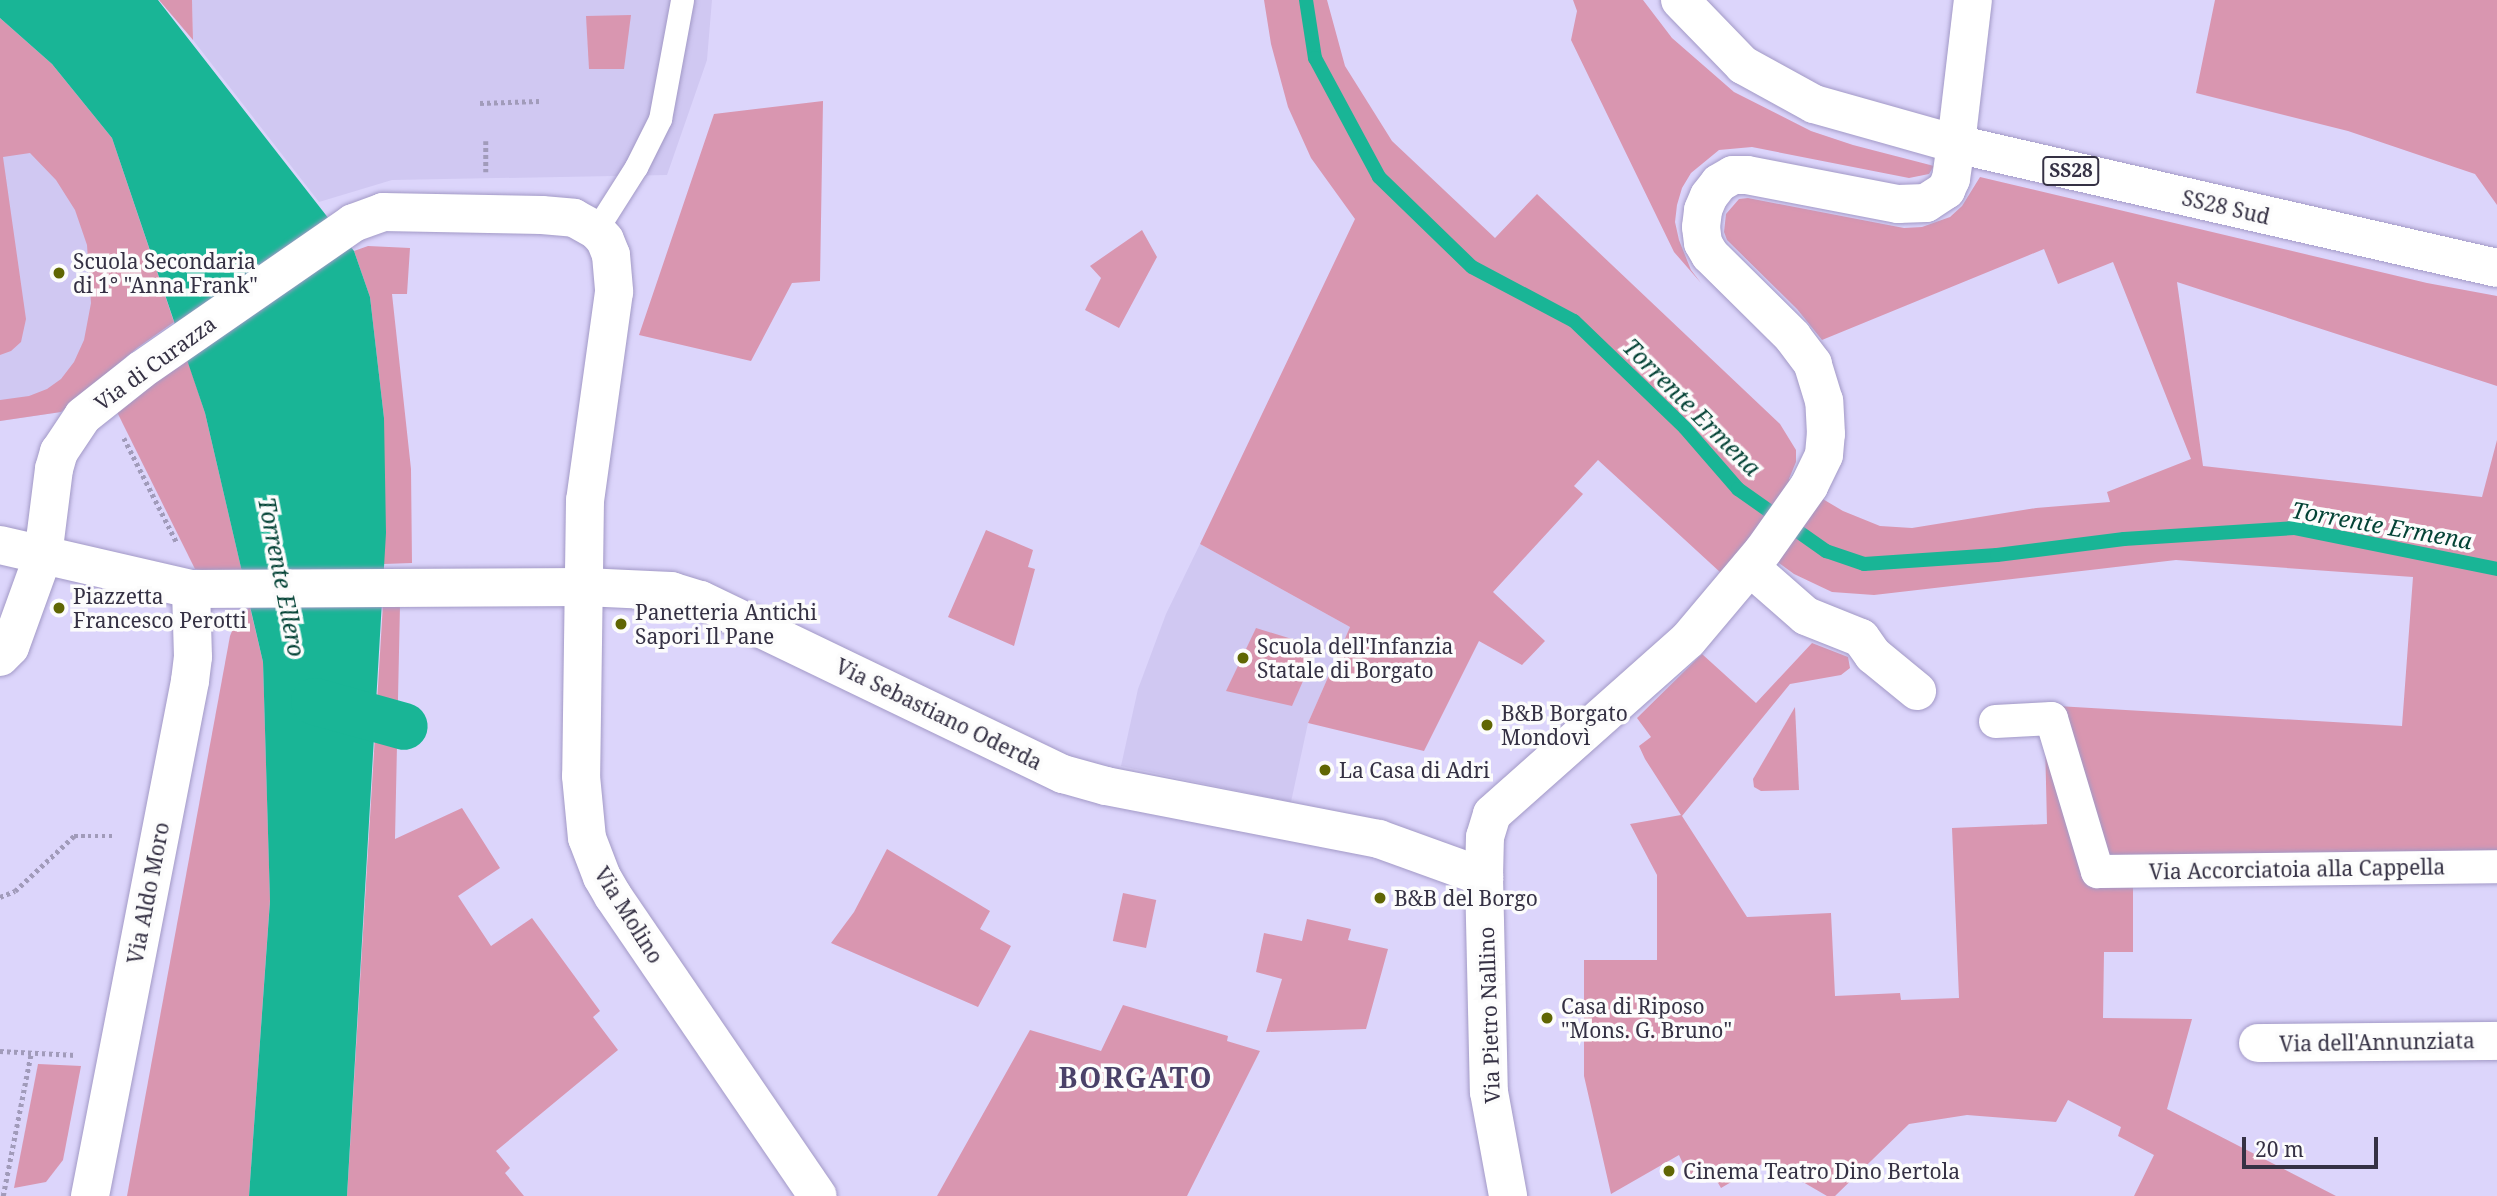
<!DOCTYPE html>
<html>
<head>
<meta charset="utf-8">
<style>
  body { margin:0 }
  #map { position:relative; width:2497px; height:1196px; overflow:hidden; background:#dcd5fb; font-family:"Noto Serif",serif }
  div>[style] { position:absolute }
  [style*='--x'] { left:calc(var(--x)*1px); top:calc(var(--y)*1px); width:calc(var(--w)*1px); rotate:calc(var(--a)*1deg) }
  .built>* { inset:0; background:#d0c8f2 }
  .green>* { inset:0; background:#d996b0; transform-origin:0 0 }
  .water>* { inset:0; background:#19b596 }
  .stream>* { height:14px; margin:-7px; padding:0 7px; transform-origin:7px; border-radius:7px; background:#19b596 }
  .canal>* { height:47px; margin:-23.5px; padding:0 23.5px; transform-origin:23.5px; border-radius:23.5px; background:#19b596 }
  .path>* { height:4.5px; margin-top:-2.25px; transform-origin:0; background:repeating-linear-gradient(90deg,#a19bba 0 3.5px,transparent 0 7px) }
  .roads { filter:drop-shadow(0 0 2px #a299c6) drop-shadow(0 0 2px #a299c6) }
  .service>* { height:23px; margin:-11.5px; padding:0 11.5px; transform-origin:11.5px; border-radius:11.5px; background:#fff }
  .pedestrian>* { height:33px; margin:-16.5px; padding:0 16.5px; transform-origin:16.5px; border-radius:16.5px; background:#fff }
  .minor>* { height:38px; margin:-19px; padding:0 19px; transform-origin:19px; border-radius:19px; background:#fff }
  .tertiary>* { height:38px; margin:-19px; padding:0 19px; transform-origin:19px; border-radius:19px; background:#fff }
  .secondary>* { height:38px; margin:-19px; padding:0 19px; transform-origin:19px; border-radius:19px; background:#fff }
  .primary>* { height:38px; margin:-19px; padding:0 19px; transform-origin:19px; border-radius:19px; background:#fff }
  .dots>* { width:19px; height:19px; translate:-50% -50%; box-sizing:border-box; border:4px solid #fcfcfc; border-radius:50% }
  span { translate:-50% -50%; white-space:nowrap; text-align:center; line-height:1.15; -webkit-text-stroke:7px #fcfcfc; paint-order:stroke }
  .shield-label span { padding:2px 5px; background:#fcfcfc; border:2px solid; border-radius:5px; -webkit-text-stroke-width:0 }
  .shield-label { font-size:19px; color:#353144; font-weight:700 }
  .street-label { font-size:21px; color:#353144 }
  .poi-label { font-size:21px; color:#353144 }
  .left { translate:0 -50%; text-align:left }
  .water-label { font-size:23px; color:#044336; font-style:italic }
  .district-label { font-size:28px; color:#4a4168; font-weight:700; letter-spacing:2px }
  .scale { position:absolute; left:2242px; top:1137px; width:136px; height:32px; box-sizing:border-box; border:4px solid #353144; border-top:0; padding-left:9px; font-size:21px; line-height:24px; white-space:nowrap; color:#353144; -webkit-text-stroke:5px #fcfcfc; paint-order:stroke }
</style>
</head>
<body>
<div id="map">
  <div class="built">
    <i style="clip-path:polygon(192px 0,712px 0,707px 60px,667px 175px,392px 180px,319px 202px,193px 40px)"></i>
    <i style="clip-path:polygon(0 52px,101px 198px,84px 391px,61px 412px,0 421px)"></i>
    <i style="clip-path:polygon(1200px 544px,1350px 627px,1308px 723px,1291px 802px,1121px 766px,1138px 689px,1166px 614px)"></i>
  </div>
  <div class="green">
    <i style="clip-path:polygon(159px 0,192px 0,193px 40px)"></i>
    <i style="clip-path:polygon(1264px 0,1327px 0,1345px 66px,1392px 141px,1495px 238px,1537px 194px,1780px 424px,1796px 450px,1796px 462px,1789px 479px,1843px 511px,1880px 526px,1912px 528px,2036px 508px,2110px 502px,2107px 492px,2191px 459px,2113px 262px,2058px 284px,2044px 249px,1822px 340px,1797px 309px,1727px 240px,1724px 232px,1726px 214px,1739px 199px,1748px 198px,1904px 228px,1922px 227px,1950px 217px,1962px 206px,1980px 177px,2427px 283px,2497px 296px,2497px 386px,2177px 282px,2203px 466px,2482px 497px,2497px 440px,2497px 857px,2104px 863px,2057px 706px,2402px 726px,2413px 577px,2176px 560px,1874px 595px,1832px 592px,1794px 574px,1748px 540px,1721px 573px,1598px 460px,1574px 486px,1583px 494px,1493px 592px,1545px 641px,1522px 665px,1479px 641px,1424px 751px,1308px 723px,1350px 627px,1200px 544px,1355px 219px,1311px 158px,1288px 107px,1271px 44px)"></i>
    <i style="clip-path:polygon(1573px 0,1643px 0,1672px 38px,1734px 92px,1811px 131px,1853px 145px,1934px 166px,1929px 174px,1909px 178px,1752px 147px,1719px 150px,1691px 173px,1682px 188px,1677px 205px,1675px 222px,1679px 240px,1691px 270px,1701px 283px,1674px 252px,1571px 40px,1577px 11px)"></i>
    <i style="clip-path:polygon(2215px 0,2497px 0,2497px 205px,2475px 174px,2348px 131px,2196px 93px)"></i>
    <i style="clip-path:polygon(631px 15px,624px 69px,589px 69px,586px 16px)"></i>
    <i style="clip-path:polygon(0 18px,52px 64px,112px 138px,174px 322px,137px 348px,61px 412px,0 421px,0 400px,29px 396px,47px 389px,61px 379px,74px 362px,84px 340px,91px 303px,87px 245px,75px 210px,56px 180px,30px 153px,3px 157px,26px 319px,21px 342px,11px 351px,0 355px)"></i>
    <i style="clip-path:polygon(823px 101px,820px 281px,792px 283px,751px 361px,639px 335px,714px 114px)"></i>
    <i style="clip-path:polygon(1142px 230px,1157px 257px,1119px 328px,1085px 310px,1101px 278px,1090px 266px)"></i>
    <i style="clip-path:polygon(368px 246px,410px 248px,407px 294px,392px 294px,411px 469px,412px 563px,384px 564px,384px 418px,370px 297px,354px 251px)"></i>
    <i style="clip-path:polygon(187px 358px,205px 413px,243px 576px,195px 569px,117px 412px)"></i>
    <i style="clip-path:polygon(986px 530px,1033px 550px,1028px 567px,1035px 569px,1014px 646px,948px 617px)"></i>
    <i style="clip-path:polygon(383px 604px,400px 605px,395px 839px,462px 808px,500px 868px,458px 896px,491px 946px,532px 918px,600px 1011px,593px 1017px,618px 1050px,496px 1151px,510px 1168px,505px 1173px,524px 1196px,347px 1196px)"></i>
    <i style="clip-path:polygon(250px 607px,263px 662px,270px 900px,249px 1196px,127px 1196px,230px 636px,237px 619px)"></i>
    <i style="clip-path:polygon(1256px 628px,1318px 647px,1292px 706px,1226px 691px)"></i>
    <i style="clip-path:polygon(1812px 643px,1848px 657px,1850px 668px,1841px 675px,1790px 684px,1682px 816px,1747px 917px,1831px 913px,1835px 996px,1900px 993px,1901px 1000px,1959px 998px,1952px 828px,2047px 824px,2045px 741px,2089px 882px,2133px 882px,2133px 952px,2104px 952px,2103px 1018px,2192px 1019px,2167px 1109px,2336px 1196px,2134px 1196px,2154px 1155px,2118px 1136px,2121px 1127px,2068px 1100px,2056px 1122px,1967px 1115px,1909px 1124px,1835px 1196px,1827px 1196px,1767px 1161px,1721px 1188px,1708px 1166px,1689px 1177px,1679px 1155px,1611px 1194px,1584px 1076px,1584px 960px,1657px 960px,1657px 875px,1630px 824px,1681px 815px,1645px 759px,1639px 746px,1651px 737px,1637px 718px,1702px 654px,1756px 703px)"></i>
    <i style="clip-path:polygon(1795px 707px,1799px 790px,1761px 791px,1754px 787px,1753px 779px)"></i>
    <i style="clip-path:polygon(887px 849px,990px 911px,980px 929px,1011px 946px,978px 1007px,831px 943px,854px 912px)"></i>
    <i style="left:1123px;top:893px;width:34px;height:49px;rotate:12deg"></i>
    <i style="clip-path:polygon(1307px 919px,1351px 929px,1348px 940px,1388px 949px,1366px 1029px,1266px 1032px,1282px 979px,1256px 972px,1264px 933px,1302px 941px)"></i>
    <i style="clip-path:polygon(1123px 1005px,1228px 1036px,1227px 1041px,1260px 1051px,1187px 1196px,937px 1196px,1030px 1030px,1101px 1051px)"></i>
    <i style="clip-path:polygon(38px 1064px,81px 1066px,63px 1160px,46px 1182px,14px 1188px)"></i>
  </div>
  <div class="water">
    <i style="clip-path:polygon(0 0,158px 0,354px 251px,370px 297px,384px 418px,386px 533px,347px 1196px,249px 1196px,270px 901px,263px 662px,205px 413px,112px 138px,52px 64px,0 18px)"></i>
  </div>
  <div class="stream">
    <i style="--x:1306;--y:0;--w:59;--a:81.2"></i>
    <i style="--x:1315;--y:58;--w:135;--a:61.7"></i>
    <i style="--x:1379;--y:177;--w:129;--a:44.1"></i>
    <i style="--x:1472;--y:267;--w:115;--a:27.9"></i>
    <i style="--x:1574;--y:321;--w:154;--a:43.9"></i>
    <i style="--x:1685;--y:428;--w:81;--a:49"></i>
    <i style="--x:1738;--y:489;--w:108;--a:35.2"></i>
    <i style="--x:1826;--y:551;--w:40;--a:18.9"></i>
    <i style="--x:1864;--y:564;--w:133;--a:-3.9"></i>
    <i style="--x:1997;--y:555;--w:128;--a:-7.2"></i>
    <i style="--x:2124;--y:539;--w:170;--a:-3.7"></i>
    <i style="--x:2294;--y:528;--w:207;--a:11.4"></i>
  </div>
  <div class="canal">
    <i style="--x:314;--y:701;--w:93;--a:15.5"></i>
  </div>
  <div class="path">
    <i style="--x:480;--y:103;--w:59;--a:-1.9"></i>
    <i style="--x:486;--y:141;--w:31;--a:90"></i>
    <i style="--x:124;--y:438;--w:118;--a:63.2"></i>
    <i style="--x:0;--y:897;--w:16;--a:-22"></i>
    <i style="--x:15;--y:891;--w:81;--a:-43"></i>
    <i style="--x:74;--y:836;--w:42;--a:0"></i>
    <i style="--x:0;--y:1051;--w:76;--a:3"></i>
    <i style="--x:3;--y:1196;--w:146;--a:-78.9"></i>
  </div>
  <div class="roads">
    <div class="service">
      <i style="--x:596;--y:230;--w:75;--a:-57.6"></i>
      <i style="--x:636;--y:167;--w:54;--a:-63.4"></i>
      <i style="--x:660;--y:119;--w:121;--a:-79.5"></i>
    </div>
    <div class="pedestrian">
      <i style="--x:1995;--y:721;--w:56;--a:-3.1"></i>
      <i style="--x:2051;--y:718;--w:160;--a:73.3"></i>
      <i style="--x:2097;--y:871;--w:400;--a:-0.7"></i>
    </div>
    <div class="minor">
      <i style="--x:1956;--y:144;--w:145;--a:-83.3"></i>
      <i style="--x:1750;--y:567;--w:74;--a:41.2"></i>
      <i style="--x:1806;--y:616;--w:59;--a:21.8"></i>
      <i style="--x:1861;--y:638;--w:21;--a:55"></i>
      <i style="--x:1873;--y:655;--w:57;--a:39.3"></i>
      <i style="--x:0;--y:657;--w:14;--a:-45"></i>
      <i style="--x:10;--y:647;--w:97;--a:-70.1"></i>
      <i style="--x:2258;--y:1043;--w:239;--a:-0.5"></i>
    </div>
    <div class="tertiary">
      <i style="--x:1484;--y:877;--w:40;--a:-88.6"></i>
      <i style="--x:1485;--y:837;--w:24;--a:-73"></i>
      <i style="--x:1492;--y:814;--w:262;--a:-41.6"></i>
      <i style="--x:1688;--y:640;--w:116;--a:-49.9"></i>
      <i style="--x:1763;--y:551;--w:80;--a:-54.7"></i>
      <i style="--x:1809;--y:486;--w:34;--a:-64"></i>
      <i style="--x:1824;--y:455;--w:21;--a:-85"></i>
      <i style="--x:1826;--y:434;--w:33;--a:-93"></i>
      <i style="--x:1824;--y:401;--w:39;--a:-107"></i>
      <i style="--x:1813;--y:364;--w:34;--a:-127"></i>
      <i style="--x:1793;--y:337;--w:117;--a:-135.3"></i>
      <i style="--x:1710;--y:255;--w:14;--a:-120"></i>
      <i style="--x:1703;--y:243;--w:16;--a:-97"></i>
      <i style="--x:1701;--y:227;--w:17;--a:-83"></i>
      <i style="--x:1703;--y:210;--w:15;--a:-67"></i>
      <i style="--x:1709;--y:196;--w:16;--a:-52"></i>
      <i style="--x:1719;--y:183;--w:16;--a:-30"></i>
      <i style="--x:1733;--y:175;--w:14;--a:0"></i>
      <i style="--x:1747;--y:175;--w:154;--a:10.9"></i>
      <i style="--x:1898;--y:204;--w:28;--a:-2"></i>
      <i style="--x:1926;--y:203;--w:24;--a:-33"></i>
      <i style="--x:1946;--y:190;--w:12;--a:-66"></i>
      <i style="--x:1951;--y:179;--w:35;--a:-82"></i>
    </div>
    <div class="secondary">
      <i style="--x:0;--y:545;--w:196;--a:13"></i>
      <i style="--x:191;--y:589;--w:393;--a:-0.3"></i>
      <i style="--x:584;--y:587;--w:87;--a:2.6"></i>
      <i style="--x:671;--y:591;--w:31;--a:17"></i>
      <i style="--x:701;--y:600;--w:402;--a:25.7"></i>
      <i style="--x:1063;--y:774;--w:45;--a:15.6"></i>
      <i style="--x:1106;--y:786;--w:278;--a:11"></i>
      <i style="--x:1379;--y:839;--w:112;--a:19.9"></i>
      <i style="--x:1484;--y:877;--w:215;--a:88.7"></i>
      <i style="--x:1489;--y:1092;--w:106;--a:79.6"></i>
      <i style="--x:43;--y:556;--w:88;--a:-82.8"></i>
      <i style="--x:54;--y:469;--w:18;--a:-74"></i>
      <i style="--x:59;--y:452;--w:43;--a:-56.3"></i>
      <i style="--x:83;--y:416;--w:74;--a:-38.4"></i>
      <i style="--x:141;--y:370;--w:258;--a:-34.7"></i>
      <i style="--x:353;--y:223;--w:32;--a:-20"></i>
      <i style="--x:383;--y:212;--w:159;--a:1.1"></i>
      <i style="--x:542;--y:215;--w:32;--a:5"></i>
      <i style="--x:574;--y:218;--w:25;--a:29"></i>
      <i style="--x:596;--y:230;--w:13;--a:48"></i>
      <i style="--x:605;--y:240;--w:16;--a:68"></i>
      <i style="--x:611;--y:255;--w:37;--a:85"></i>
      <i style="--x:614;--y:292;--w:210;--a:97.9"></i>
      <i style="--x:585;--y:500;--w:276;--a:90.8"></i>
      <i style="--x:581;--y:776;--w:62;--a:84.5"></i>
      <i style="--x:587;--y:838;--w:42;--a:69"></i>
      <i style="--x:602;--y:877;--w:22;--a:60"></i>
      <i style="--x:613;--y:896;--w:363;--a:55.7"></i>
      <i style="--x:90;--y:1196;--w:525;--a:-79.01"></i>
      <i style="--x:190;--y:681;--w:24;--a:-83"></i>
      <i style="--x:193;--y:657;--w:68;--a:-91.7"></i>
    </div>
    <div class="primary">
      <i style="--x:1680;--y:0;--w:91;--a:45.9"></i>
      <i style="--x:1743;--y:65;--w:81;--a:28.8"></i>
      <i style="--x:1814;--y:104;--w:148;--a:15.7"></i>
      <i style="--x:1956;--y:144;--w:555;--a:12.91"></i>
    </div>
  </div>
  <div class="dots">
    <i style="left:59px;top:273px;background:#606603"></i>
    <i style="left:59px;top:608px;background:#606603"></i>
    <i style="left:621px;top:624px;background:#606603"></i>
    <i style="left:1243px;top:658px;background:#606603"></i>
    <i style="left:1487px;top:725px;background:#606603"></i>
    <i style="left:1325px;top:770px;background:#606603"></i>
    <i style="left:1380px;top:898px;background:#606603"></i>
    <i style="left:1547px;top:1018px;background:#606603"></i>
    <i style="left:1669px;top:1171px;background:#606603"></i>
  </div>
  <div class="shield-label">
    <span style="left:2071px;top:171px">SS28</span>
  </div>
  <div class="street-label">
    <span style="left:2226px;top:207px;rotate:13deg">SS28 Sud</span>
    <span style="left:155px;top:363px;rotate:-36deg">Via di Curazza</span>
    <span style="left:939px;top:714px;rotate:26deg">Via Sebastiano Oderda</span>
    <span style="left:2297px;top:869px;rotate:-1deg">Via Accorciatoia alla Cappella</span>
    <span style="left:148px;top:893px;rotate:-79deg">Via Aldo Moro</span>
    <span style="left:629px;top:915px;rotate:58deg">Via Molino</span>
    <span style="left:1489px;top:1015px;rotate:-92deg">Via Pietro Nallino</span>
    <span style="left:2377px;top:1042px;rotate:-1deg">Via dell'Annunziata</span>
  </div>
  <div class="poi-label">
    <span class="left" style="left:73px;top:273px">Scuola Secondaria<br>di 1° "Anna Frank"</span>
    <span class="left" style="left:73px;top:608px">Piazzetta<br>Francesco Perotti</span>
    <span class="left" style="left:635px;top:624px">Panetteria Antichi<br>Sapori Il Pane</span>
    <span class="left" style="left:1257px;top:658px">Scuola dell'Infanzia<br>Statale di Borgato</span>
    <span class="left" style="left:1501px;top:725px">B&amp;B Borgato<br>Mondovì</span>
    <span class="left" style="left:1339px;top:770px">La Casa di Adri</span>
    <span class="left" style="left:1394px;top:898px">B&amp;B del Borgo</span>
    <span class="left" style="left:1561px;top:1018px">Casa di Riposo<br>"Mons. G. Bruno"</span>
    <span class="left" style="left:1683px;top:1171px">Cinema Teatro Dino Bertola</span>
  </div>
  <div class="water-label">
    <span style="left:1692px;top:407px;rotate:45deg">Torrente Ermena</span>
    <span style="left:2382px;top:525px;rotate:10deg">Torrente Ermena</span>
    <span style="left:282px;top:577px;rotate:79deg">Torrente Ellero</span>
  </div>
  <div class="district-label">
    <span style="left:1136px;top:1077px">BORGATO</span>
  </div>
  <div class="scale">20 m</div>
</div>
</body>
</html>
